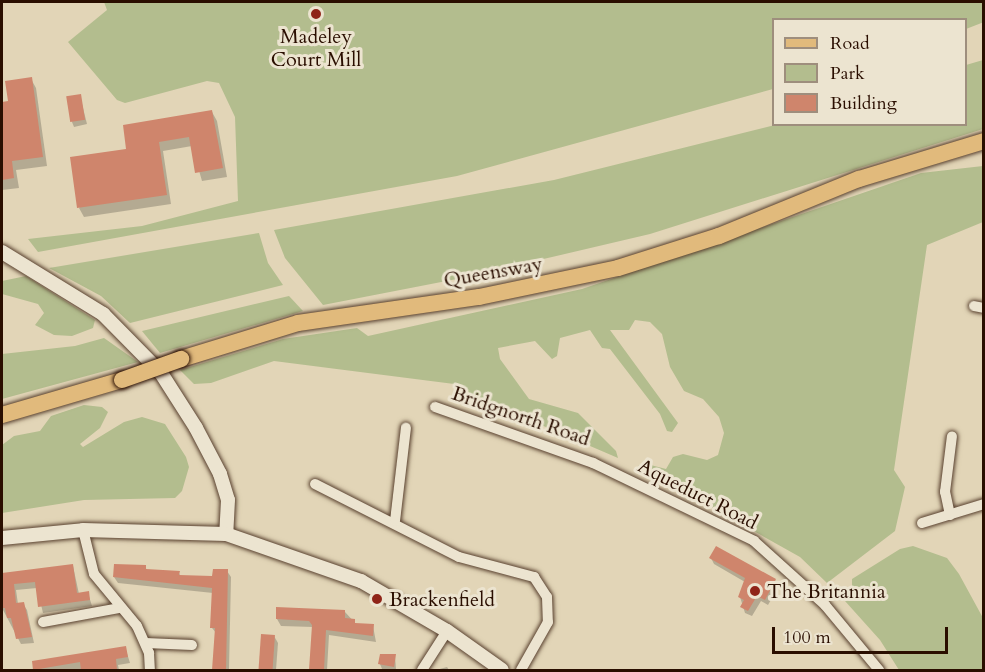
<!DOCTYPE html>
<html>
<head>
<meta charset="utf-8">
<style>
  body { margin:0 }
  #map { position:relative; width:985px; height:672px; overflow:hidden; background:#e2d5b7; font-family:Cardo,serif }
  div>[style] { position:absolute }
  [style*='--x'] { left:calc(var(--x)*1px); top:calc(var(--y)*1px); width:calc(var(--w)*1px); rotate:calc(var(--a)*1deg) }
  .green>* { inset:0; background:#b3bd8e }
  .shadow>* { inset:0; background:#0003 }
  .building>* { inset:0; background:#cf856c; transform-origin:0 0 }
  .roads { filter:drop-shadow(0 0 2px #58402e) drop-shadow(0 0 2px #58402e) }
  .street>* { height:10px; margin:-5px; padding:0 5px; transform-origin:5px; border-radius:5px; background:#ece4d0 }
  .secondary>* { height:14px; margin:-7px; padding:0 7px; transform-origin:7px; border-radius:7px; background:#ece4d0 }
  .primary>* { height:16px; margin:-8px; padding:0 8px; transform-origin:8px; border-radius:8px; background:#e1ba7c }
  .bridges { filter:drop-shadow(0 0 2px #2a0e00) drop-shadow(0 0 2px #2a0e00) }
  .primary-bridge>* { height:16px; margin:-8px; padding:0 8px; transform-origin:8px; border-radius:8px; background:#e1ba7c }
  .dots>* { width:16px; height:16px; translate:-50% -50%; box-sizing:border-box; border:3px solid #ece4d0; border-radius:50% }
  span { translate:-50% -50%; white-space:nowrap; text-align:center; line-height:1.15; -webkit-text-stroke:6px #ece4d0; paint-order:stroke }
  .poi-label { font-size:20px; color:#2a0e00 }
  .left { translate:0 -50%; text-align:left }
  .street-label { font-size:20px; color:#2a0e00 }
  .frame { position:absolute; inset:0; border:3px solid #2a0e00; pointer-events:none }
  .legend { position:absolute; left:772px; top:18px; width:195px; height:108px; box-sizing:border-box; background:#ece4d0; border:2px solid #9e8e7d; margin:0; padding:8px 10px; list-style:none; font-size:18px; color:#2a0e00 }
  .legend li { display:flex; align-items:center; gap:12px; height:30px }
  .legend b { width:30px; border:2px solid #9e8e7d }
  .scale { position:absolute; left:772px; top:627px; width:176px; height:27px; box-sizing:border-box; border:3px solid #2a0e00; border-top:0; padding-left:8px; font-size:18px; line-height:21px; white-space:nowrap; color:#2a0e00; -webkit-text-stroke:4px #ece4d0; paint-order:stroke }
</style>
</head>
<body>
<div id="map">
  <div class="green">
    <i style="clip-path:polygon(104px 2px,983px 2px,984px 22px,966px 29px,966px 20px,774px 20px,773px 89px,457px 176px,38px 252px,28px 239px,142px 226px,238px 201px,235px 117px,219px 83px,207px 81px,125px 103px,117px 100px,68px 42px,107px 10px)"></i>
    <i style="clip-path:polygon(983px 60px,983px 129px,650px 234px,467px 277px,323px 305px,285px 258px,274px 230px,554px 180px,775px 125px,966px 124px,966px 65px)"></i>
    <i style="clip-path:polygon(983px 166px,983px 222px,927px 245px,894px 470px,905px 487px,895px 531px,827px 583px,800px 557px,638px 466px,643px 463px,666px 469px,673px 457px,683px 454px,707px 460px,718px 455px,724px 433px,719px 417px,703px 399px,684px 391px,670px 367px,662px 334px,650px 322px,635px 320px,629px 330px,610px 330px,678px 423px,672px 432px,667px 431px,660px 414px,610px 349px,602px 348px,590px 330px,560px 338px,557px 356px,552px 359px,535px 341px,498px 348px,500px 359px,529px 399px,578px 413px,616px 451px,618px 458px,471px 395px,462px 385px,274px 361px,211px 383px,194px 384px,180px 370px,283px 339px,357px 328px,368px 336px,582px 289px,921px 173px)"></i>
    <i style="clip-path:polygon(259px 233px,268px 263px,283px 285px,130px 323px,101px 296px,49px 268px)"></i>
    <i style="clip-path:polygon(26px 276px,95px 320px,93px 328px,72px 336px,54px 335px,35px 325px,44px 313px,38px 304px,2px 294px,2px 281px)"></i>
    <i style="clip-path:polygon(289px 296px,303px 311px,160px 353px,142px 331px)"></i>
    <i style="clip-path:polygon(104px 338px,138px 362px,2px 399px,2px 354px,75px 346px)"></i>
    <i style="clip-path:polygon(84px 405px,102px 407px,108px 412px,100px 428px,80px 444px,83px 447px,124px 422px,142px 417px,165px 424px,186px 457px,189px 467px,182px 491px,175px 498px,84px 500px,2px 513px,2px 445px,14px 436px,40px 431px,51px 416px)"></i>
    <i style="clip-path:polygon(913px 546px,947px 558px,959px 574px,983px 618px,983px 670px,899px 670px,880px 640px,845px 601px,852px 595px,852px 579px,900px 549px)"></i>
  </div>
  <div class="shadow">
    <i style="clip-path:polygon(31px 79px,36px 88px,47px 166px,16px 170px,19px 188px,2px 190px,2px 103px,10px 102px)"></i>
    <i style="clip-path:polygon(80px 96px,87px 124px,74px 127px,72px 122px)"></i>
    <i style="clip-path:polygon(212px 112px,217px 121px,227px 177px,202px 181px,192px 146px,163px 151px,171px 204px,84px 217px,79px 208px,128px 150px)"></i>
    <i style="clip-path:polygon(711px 558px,775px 580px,779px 586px,768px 605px,761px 601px,752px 616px,745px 613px,740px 597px,745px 582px,714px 564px)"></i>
    <i style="clip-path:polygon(73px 566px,79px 594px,88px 593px,92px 606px,43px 613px,37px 588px,16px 590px,18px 604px,23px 604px,27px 610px,34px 643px,21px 644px,2px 608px,2px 575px)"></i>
    <i style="clip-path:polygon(145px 567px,147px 570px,179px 573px,181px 577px,214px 577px,227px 571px,231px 577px,229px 670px,214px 670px,217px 634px,212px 628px,213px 593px,118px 583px,114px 577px)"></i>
    <i style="clip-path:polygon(345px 612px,357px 625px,373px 626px,376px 642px,329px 635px,327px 670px,311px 670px,313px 627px,281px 626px,277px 619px)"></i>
    <i style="clip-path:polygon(262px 635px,274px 636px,278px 643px,276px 670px,260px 670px)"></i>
    <i style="clip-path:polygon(125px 647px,130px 663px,118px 665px,119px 670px,35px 669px)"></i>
    <i style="clip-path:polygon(395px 655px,396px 670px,382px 669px,380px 664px)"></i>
    <i style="clip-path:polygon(447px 667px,449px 670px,436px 670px)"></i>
  </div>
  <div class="building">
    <i style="clip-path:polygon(32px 77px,43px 157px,12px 161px,14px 178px,2px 180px,2px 102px,8px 101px,5px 81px)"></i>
    <i style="left:81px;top:94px;width:26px;height:15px;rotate:81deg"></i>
    <i style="clip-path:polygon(212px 110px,223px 168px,195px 173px,189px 137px,159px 142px,167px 195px,77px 208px,70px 157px,126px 149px,123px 125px)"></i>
    <i style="clip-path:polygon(716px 546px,776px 579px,765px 600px,757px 596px,748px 611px,740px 607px,744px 600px,738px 597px,745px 578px,709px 558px)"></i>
    <i style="clip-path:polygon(73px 564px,77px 593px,89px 591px,90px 600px,38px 607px,35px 582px,14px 584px,16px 603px,24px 602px,32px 637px,16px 639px,11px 618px,7px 618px,5px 608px,2px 608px,2px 573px)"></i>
    <i style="clip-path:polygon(114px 564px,146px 565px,146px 569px,180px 571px,179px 575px,212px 576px,213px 569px,228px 569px,226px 670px,212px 670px,215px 628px,210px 628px,212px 588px,113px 577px)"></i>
    <i style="clip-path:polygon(276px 607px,345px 610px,345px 618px,355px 619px,355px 623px,374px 624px,373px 636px,326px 630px,324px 670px,309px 670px,312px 625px,309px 621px,276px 619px)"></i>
    <i style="left:261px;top:634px;width:14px;height:36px;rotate:4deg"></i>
    <i style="clip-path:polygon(126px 646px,128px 657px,116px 659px,117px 670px,81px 670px,80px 662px,33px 670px,32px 661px)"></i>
    <i style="clip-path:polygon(380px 654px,396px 654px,394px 667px,378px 664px)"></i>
  </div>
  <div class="roads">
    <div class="street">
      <i style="--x:974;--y:306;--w:10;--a:11"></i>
      <i style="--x:435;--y:407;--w:168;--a:19.5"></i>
      <i style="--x:593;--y:463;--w:179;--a:25.8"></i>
      <i style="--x:754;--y:541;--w:96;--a:42"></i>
      <i style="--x:825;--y:605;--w:85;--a:50.3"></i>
      <i style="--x:315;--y:484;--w:161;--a:26.9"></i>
      <i style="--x:459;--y:557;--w:78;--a:14.9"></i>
      <i style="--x:534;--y:577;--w:24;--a:57"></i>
      <i style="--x:547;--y:597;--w:25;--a:88"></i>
      <i style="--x:548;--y:622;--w:55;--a:119.4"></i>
      <i style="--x:950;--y:515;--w:24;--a:-102"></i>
      <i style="--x:945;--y:492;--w:56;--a:-82.9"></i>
      <i style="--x:395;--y:521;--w:94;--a:-83.3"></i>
      <i style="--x:922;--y:523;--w:65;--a:-17"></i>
      <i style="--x:83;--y:530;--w:45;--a:76"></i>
      <i style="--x:94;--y:574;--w:67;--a:50.4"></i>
      <i style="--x:137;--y:626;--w:30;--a:66"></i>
      <i style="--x:149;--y:653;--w:17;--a:87"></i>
      <i style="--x:43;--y:622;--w:77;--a:-10.4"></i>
      <i style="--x:146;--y:643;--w:46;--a:2.5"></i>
      <i style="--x:422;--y:670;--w:46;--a:-57.3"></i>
    </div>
    <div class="secondary">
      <i style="--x:2;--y:252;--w:119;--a:31.5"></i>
      <i style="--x:103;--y:314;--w:83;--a:45.5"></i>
      <i style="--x:161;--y:373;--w:65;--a:57.5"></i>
      <i style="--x:196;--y:428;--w:52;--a:62.4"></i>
      <i style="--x:220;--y:474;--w:27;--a:73"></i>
      <i style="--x:228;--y:500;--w:34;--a:93"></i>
      <i style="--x:2;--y:538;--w:81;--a:-5.6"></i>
      <i style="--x:83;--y:530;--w:143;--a:1.6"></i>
      <i style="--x:226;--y:534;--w:143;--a:19.2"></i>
      <i style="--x:361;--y:581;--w:99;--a:30.2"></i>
      <i style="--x:447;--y:631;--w:67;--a:35.3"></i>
    </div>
    <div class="primary">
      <i style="--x:181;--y:359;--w:122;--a:-17.1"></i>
      <i style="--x:298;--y:323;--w:183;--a:-8.2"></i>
      <i style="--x:479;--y:297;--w:142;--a:-11.8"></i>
      <i style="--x:618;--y:268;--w:106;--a:-17.6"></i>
      <i style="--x:719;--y:236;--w:151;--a:-22.2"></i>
      <i style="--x:859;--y:179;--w:131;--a:-16.9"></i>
      <i style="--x:2;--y:415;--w:125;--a:-16.3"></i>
    </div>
  </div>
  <div class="bridges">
    <div class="primary-bridge">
      <i style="--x:122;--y:380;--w:63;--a:-19.6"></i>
    </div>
  </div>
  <div class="dots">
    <i style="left:316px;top:14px;background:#8f2418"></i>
    <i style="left:755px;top:591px;background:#8f2418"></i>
    <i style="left:377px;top:599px;background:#8f2418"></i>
  </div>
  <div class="poi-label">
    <span style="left:316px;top:48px">Madeley<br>Court Mill</span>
    <span class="left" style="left:767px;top:591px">The Britannia</span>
    <span class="left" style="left:389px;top:599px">Brackenfield</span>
  </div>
  <div class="street-label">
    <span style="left:493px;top:272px;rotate:-10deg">Queensway</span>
    <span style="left:521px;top:416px;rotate:19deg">Bridgnorth Road</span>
    <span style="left:698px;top:494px;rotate:27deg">Aqueduct Road</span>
  </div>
  <div class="frame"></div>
  <ul class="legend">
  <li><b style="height:8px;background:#e1ba7c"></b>Road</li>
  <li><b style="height:16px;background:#b3bd8e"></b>Park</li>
  <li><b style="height:16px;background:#cf856c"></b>Building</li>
  </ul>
  <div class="scale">100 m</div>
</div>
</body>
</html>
